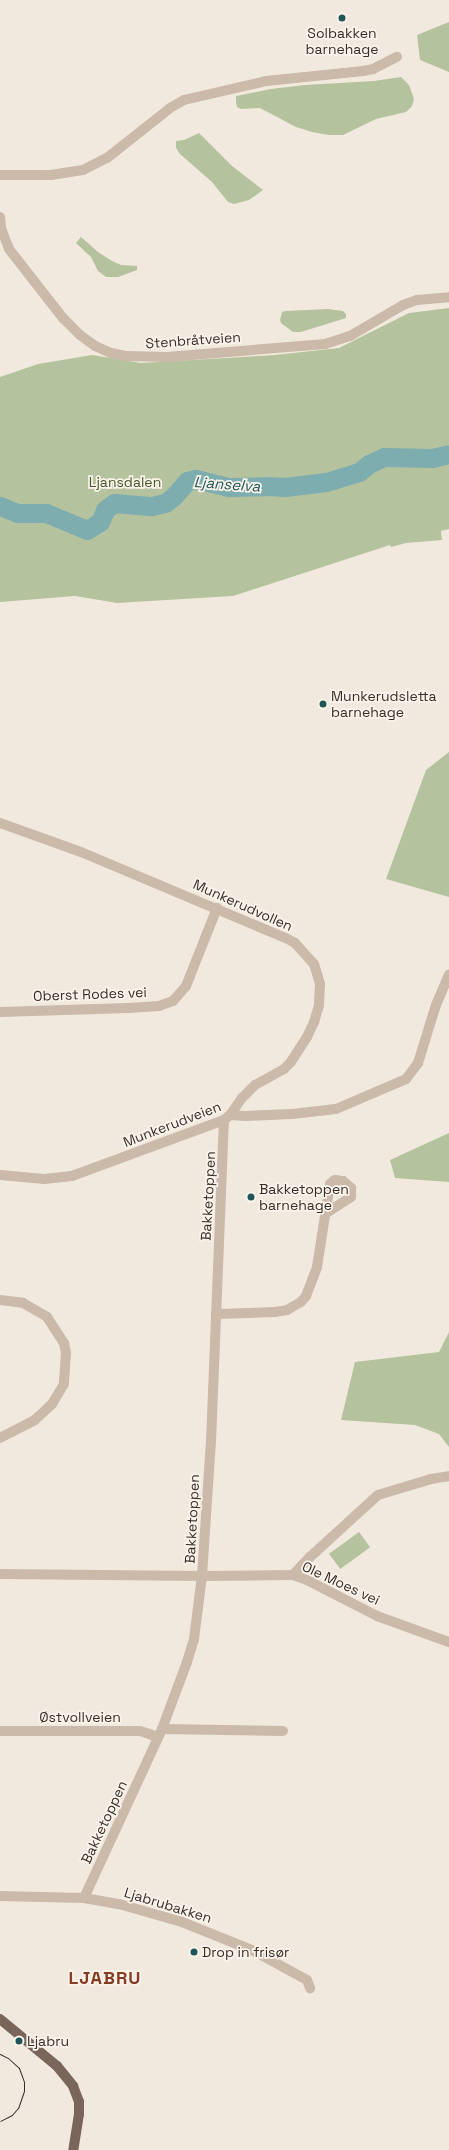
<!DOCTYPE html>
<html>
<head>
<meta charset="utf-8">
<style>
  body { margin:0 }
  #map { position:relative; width:449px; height:2150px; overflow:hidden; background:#f2e9de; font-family:"Space Grotesk",sans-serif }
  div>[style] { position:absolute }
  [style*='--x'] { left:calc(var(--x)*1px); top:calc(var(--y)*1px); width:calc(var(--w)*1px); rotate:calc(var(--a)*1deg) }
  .green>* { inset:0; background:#b5c29e; transform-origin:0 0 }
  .river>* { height:19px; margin:-9.5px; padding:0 9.5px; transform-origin:9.5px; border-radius:9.5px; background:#7dadaf }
  .minor>* { height:10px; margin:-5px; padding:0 5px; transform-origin:5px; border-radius:5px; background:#cbb9aa }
  .major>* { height:10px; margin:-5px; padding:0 5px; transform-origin:5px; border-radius:5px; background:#7a655b }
  .tram>* { height:1px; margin:-0.5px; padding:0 0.5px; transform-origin:0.5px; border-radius:0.5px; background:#382e29 }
  .dots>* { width:11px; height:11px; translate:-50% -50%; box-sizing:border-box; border:2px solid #faf3ea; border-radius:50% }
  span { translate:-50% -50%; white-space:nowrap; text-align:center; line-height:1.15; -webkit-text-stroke:3.5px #faf3ea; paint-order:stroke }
  .poi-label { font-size:14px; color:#382e29 }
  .left { translate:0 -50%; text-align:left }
  .street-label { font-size:14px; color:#382e29 }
  .park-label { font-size:14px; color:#47562d }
  .water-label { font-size:15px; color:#1f5559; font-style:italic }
  .district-label { font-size:18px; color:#863c23; font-weight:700; letter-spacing:1px }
</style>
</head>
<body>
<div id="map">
  <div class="green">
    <i style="clip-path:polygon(449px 22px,449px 72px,420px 60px,417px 35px)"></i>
    <i style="clip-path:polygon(401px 77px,409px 85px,414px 99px,412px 106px,406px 112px,376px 119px,343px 135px,329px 135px,312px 132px,296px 127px,260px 108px,241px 109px,237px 107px,236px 102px,236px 96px,271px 89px,305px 85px,374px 81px)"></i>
    <i style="clip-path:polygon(199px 133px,232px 166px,263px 190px,249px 200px,234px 204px,228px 202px,212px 182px,180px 154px,176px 148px,176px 141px,184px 140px)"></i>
    <i style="clip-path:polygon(81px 237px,98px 252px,112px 261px,121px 265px,137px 266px,137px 270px,118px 277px,106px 277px,98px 271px,91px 257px,76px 243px)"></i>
    <i style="clip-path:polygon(449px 308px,449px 529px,441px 531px,442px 540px,406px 543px,391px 547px,390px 545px,233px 596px,117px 603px,75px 596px,0 602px,0 377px,38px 364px,92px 355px,141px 363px,275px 355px,339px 348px,409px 313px)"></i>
    <i style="clip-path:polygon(328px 309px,343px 311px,346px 314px,346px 318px,301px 332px,293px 332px,281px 323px,280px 320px,282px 312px,285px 311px)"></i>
    <i style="clip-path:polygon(449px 752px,449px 897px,386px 879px,426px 770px)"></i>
    <i style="clip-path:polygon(449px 1133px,449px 1182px,395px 1178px,390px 1160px)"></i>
    <i style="clip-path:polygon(449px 1332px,449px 1447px,439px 1434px,415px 1425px,341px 1420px,355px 1362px,439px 1352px)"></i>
    <i style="left:359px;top:1532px;width:19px;height:37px;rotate:54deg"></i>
  </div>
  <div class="river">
    <i style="--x:0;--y:506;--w:18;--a:22"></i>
    <i style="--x:17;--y:513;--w:29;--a:0"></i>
    <i style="--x:46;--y:513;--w:44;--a:22.5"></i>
    <i style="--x:87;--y:530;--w:15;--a:-32"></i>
    <i style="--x:100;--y:522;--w:13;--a:-67"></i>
    <i style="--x:105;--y:510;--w:11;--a:-38"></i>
    <i style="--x:114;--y:503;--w:38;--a:5"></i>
    <i style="--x:152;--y:506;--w:13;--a:-13"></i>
    <i style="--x:165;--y:503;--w:11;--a:-38"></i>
    <i style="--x:174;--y:496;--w:20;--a:-49"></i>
    <i style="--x:187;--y:481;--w:9;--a:-13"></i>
    <i style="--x:196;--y:479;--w:33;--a:14"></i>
    <i style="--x:228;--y:487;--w:39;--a:-1"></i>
    <i style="--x:267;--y:486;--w:18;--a:3"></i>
    <i style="--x:285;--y:487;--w:41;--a:-7"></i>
    <i style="--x:326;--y:482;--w:34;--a:-17"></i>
    <i style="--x:359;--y:472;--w:13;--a:-39"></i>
    <i style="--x:369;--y:464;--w:17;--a:-25"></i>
    <i style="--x:384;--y:457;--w:48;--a:1.2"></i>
    <i style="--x:432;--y:458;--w:17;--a:-13"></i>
  </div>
  <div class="minor">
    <i style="--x:0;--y:175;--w:51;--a:0"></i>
    <i style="--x:51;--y:175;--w:32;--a:-9"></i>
    <i style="--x:83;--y:170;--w:27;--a:-27"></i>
    <i style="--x:107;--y:158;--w:80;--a:-38.4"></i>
    <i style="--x:170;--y:108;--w:16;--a:-30"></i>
    <i style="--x:184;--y:100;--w:84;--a:-13"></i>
    <i style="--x:266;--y:81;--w:98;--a:-5.9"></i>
    <i style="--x:363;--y:71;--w:10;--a:-11"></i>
    <i style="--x:373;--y:69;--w:27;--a:-27"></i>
    <i style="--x:0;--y:217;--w:11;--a:85"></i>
    <i style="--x:1;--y:228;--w:22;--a:69"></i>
    <i style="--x:9;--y:249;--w:88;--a:52"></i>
    <i style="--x:63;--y:318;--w:24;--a:45"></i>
    <i style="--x:80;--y:335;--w:19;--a:36"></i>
    <i style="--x:95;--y:346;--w:17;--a:24"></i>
    <i style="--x:111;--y:353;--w:15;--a:11"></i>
    <i style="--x:126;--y:356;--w:41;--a:1.4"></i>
    <i style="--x:167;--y:357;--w:159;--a:-4.7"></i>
    <i style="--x:325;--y:344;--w:26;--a:-18"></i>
    <i style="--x:350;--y:336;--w:61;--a:-30.3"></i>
    <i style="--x:403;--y:305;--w:15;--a:-20"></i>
    <i style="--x:417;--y:300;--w:32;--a:-5"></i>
    <i style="--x:0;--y:823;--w:86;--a:19.7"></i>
    <i style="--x:81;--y:852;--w:222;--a:22.8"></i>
    <i style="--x:286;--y:938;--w:10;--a:29"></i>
    <i style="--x:295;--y:943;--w:28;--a:48"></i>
    <i style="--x:314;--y:964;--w:21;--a:73"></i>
    <i style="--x:320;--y:984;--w:21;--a:93"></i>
    <i style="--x:319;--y:1005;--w:18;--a:106"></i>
    <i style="--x:314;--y:1022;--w:17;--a:115"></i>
    <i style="--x:307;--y:1037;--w:30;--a:123"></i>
    <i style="--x:291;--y:1062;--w:10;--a:135"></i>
    <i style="--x:284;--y:1069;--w:33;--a:151"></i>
    <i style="--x:255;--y:1085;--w:18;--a:135"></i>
    <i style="--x:242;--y:1098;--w:21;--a:125"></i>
    <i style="--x:230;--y:1115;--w:8;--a:140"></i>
    <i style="--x:224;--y:1120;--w:162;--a:159.8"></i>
    <i style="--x:72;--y:1176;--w:28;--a:174"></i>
    <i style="--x:44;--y:1179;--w:44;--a:-174.8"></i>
    <i style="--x:0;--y:1012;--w:129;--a:-1.8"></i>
    <i style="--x:129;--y:1008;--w:30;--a:-4"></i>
    <i style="--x:159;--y:1006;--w:15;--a:-20"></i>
    <i style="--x:173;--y:1001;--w:20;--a:-49"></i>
    <i style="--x:186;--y:986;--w:84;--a:-68.3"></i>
    <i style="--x:230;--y:1115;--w:15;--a:4"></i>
    <i style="--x:245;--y:1116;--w:47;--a:-2.4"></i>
    <i style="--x:292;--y:1114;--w:44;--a:-6.5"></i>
    <i style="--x:336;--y:1109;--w:76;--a:-23.2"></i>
    <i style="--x:406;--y:1079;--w:20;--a:-53"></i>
    <i style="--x:418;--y:1063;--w:61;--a:-72.8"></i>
    <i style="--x:436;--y:1005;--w:33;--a:-67"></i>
    <i style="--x:0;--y:1300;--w:23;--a:7"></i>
    <i style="--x:23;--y:1303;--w:28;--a:30"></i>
    <i style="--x:47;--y:1317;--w:31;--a:57"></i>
    <i style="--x:64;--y:1343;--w:10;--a:79"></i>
    <i style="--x:66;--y:1353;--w:31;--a:94"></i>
    <i style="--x:64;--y:1384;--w:23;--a:121"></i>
    <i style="--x:52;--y:1404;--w:23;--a:137"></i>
    <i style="--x:35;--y:1420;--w:39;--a:153"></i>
    <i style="--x:216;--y:1314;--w:59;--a:-1.9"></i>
    <i style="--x:275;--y:1312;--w:12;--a:-9"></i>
    <i style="--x:287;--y:1310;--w:16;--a:-30"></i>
    <i style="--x:301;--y:1302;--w:8;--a:-50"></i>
    <i style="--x:306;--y:1296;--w:31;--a:-69"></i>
    <i style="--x:317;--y:1267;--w:84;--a:-81.1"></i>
    <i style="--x:330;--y:1184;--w:6;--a:-39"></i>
    <i style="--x:335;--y:1180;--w:8;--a:7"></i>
    <i style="--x:343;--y:1181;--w:11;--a:41"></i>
    <i style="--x:351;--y:1188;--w:9;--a:90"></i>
    <i style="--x:351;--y:1197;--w:30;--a:147"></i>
    <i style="--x:0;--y:1574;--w:202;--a:0.6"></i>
    <i style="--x:202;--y:1576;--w:91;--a:-0.6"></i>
    <i style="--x:293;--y:1575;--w:15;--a:20"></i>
    <i style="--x:307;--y:1580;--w:79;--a:27.2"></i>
    <i style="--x:377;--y:1616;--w:77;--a:19.9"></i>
    <i style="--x:293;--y:1575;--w:25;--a:-47"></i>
    <i style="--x:310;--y:1557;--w:92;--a:-42.4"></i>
    <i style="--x:378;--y:1495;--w:55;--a:-16.8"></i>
    <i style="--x:431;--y:1479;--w:18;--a:-9"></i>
    <i style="--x:162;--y:1729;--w:121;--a:0.9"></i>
    <i style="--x:0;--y:1731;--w:140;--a:0"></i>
    <i style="--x:140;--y:1731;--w:19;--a:18"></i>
    <i style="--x:0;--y:1896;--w:84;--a:1.4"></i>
    <i style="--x:84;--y:1898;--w:36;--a:10"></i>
    <i style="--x:119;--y:1904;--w:66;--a:15.9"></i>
    <i style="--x:182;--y:1922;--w:78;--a:21.9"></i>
    <i style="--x:254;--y:1951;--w:60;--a:28.7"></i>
    <i style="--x:307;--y:1980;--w:9;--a:69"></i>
    <i style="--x:84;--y:1898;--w:186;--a:-65.2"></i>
    <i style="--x:162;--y:1729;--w:72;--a:-69.5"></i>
    <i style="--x:187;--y:1662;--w:24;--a:-73"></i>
    <i style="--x:194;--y:1639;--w:64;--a:-82.8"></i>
    <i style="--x:202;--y:1576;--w:134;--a:-86.2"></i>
    <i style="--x:211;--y:1442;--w:322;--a:-87.7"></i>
  </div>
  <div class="major">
    <i style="--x:0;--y:2019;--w:74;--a:39.5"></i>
    <i style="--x:57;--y:2066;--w:26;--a:51"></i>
    <i style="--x:73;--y:2086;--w:17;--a:69"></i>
    <i style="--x:79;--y:2102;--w:12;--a:90"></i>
    <i style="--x:79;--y:2114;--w:36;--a:99"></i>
  </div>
  <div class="tram">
    <i style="--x:0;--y:2054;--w:9;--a:27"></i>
    <i style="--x:8;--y:2058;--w:15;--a:42"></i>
    <i style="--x:19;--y:2068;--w:15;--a:70"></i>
    <i style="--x:24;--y:2082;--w:9;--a:90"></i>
    <i style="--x:24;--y:2091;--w:18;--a:109"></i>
    <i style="--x:18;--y:2108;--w:9;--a:131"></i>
    <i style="--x:12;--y:2115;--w:13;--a:153"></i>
  </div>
  <div class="dots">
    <i style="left:342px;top:18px;background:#1f5559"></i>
    <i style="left:323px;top:704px;background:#1f5559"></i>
    <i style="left:251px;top:1197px;background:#1f5559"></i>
    <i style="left:194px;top:1952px;background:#1f5559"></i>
    <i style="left:19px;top:2041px;background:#1f5559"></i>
  </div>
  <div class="poi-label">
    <span style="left:342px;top:41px">Solbakken<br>barnehage</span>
    <span class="left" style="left:331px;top:704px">Munkerudsletta<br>barnehage</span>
    <span class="left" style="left:259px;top:1197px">Bakketoppen<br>barnehage</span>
    <span class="left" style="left:202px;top:1952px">Drop in frisør</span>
    <span class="left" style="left:27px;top:2041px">Ljabru</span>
  </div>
  <div class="street-label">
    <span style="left:193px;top:340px;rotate:-4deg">Stenbråtveien</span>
    <span style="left:243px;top:905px;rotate:24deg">Munkerudvollen</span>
    <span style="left:90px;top:994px;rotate:-2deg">Oberst Rodes vei</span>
    <span style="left:172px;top:1124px;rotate:-21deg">Munkerudveien</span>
    <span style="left:208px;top:1196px;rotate:-87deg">Bakketoppen</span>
    <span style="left:192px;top:1519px;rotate:-87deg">Bakketoppen</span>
    <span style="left:341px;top:1583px;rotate:25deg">Ole Moes vei</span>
    <span style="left:80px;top:1717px">Østvollveien</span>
    <span style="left:104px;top:1822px;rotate:-65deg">Bakketoppen</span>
    <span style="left:168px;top:1905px;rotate:17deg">Ljabrubakken</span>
  </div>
  <div class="park-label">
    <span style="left:125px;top:482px">Ljansdalen</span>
  </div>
  <div class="water-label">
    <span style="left:227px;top:484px;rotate:4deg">Ljanselva</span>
  </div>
  <div class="district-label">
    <span style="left:105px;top:1978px">LJABRU</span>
  </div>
</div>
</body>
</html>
